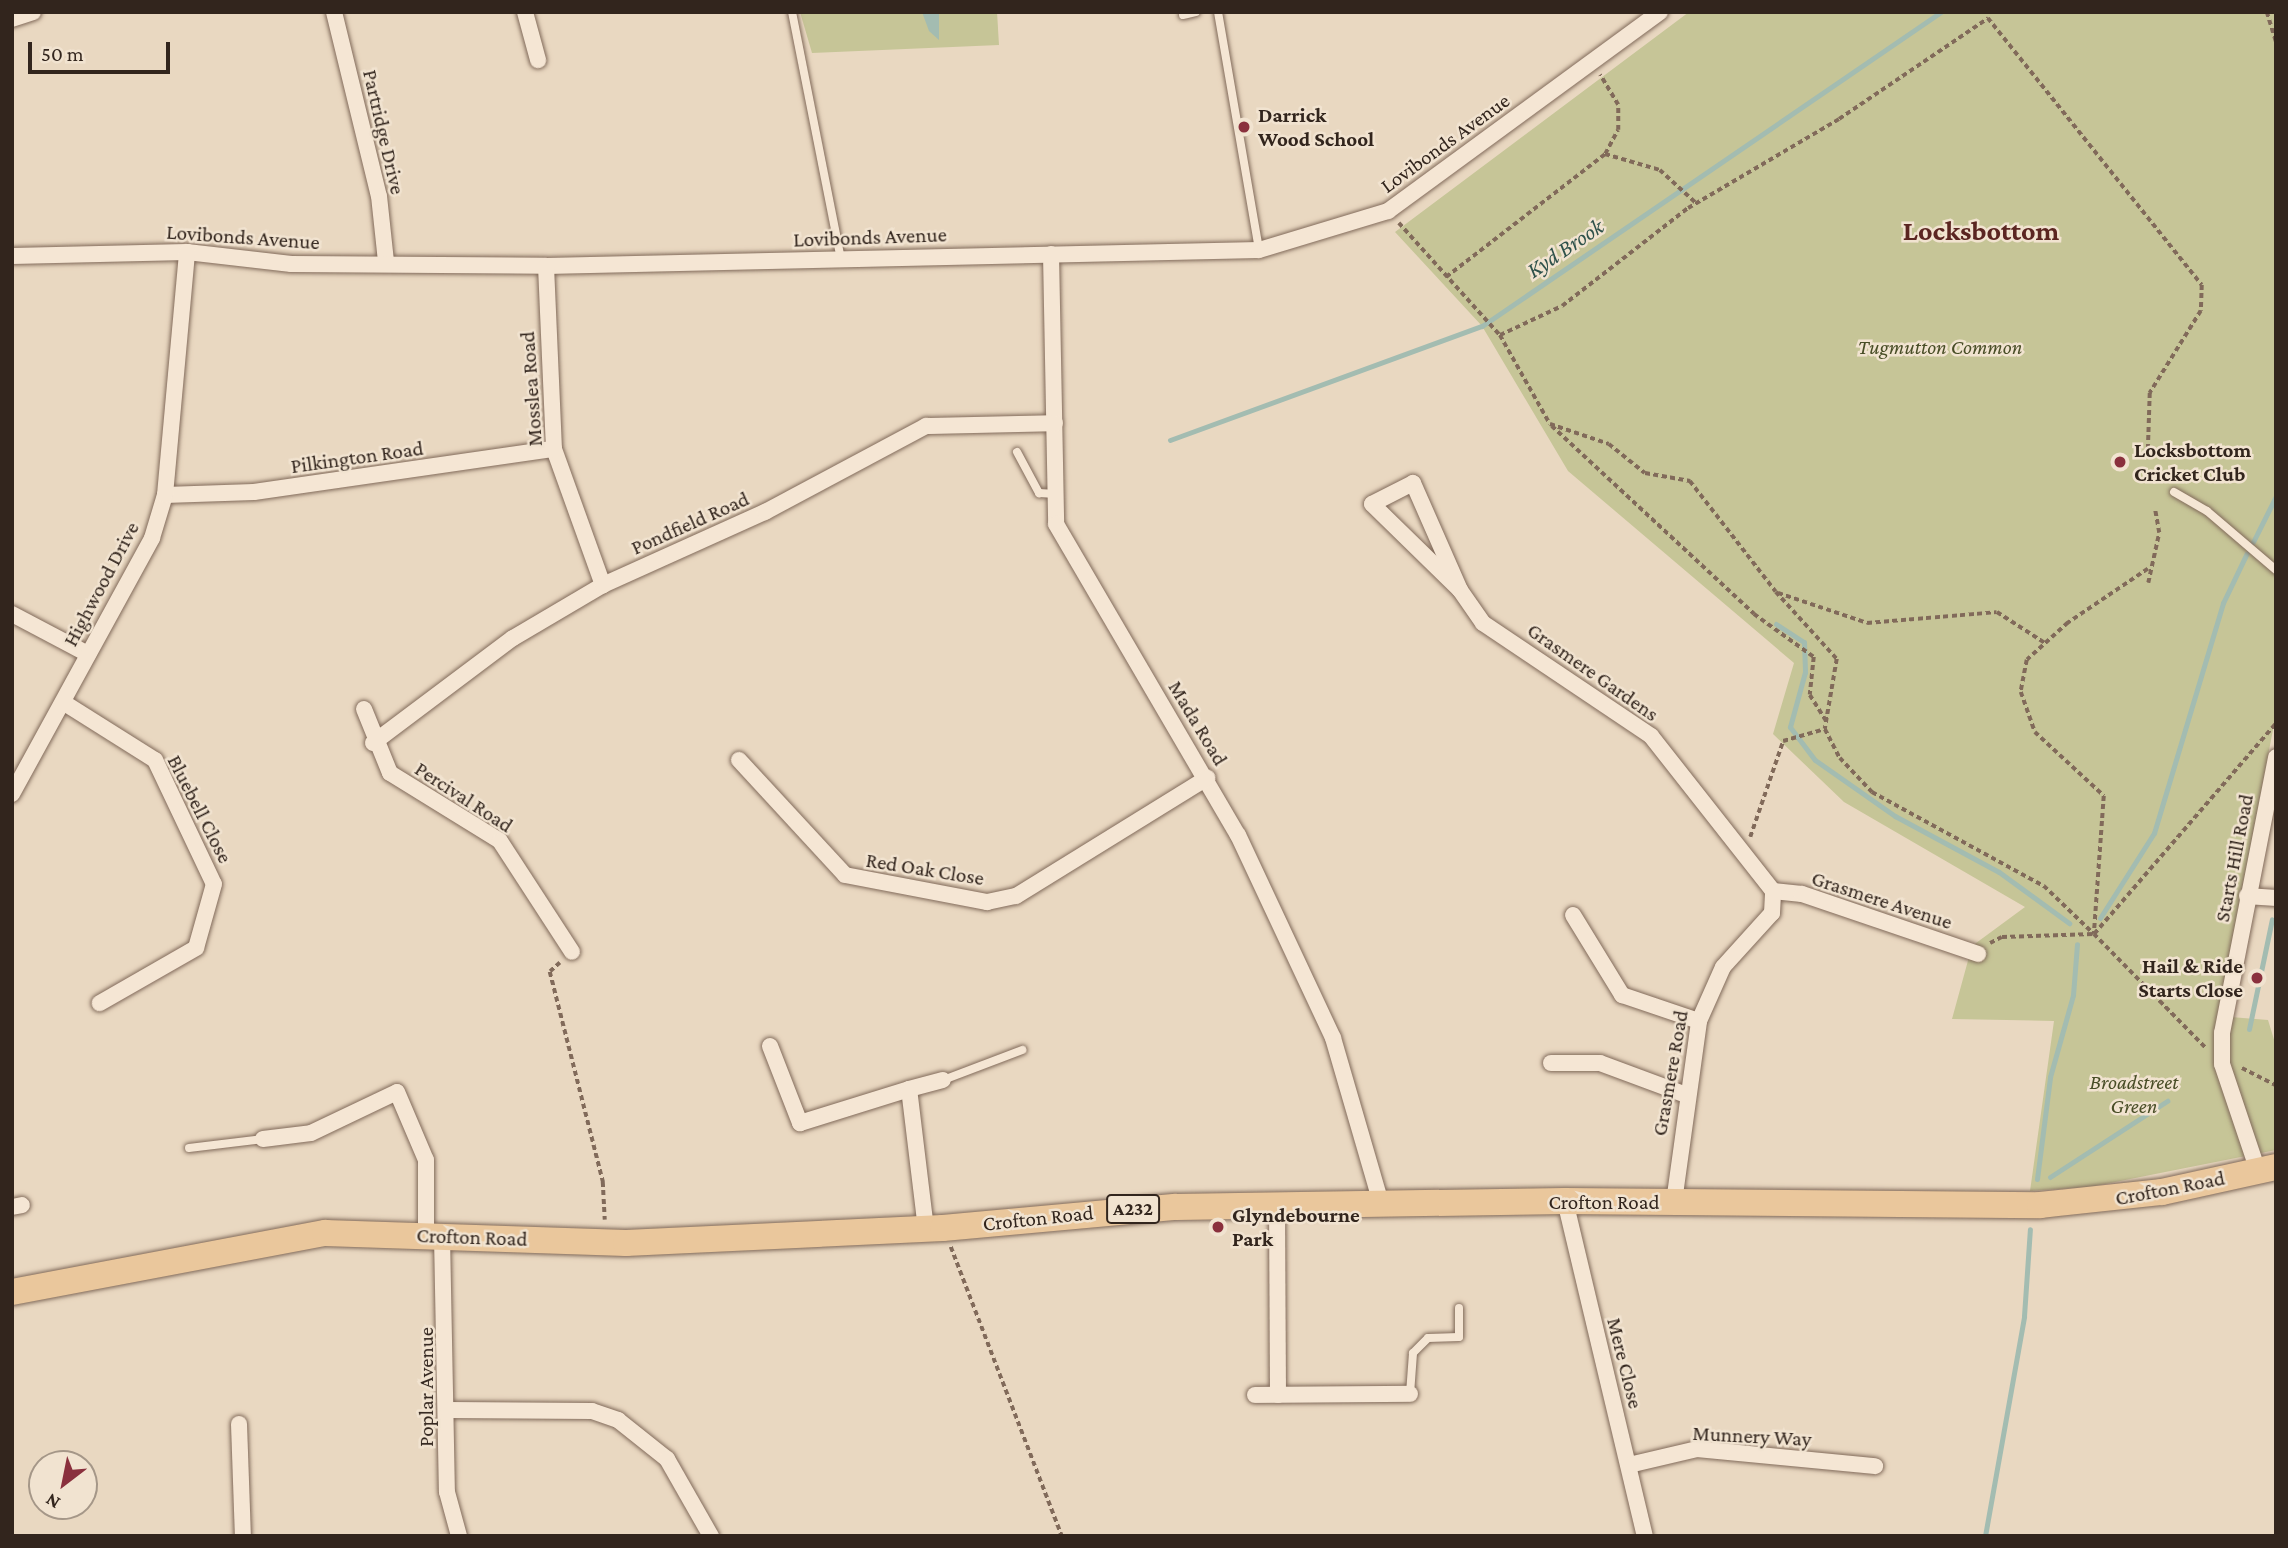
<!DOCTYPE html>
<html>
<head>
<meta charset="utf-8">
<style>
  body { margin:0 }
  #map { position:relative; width:2288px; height:1548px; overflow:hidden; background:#e9d8c1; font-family:"Crimson Pro",serif }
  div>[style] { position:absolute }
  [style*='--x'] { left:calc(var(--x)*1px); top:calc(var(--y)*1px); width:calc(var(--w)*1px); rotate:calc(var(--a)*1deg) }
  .green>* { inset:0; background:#c6c597 }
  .water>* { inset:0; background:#a3bcb1 }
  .stream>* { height:5px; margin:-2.5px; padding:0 2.5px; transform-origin:2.5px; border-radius:2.5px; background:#a3bcb1 }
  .path>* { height:3.5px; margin-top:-1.75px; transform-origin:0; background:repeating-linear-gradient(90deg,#816a5a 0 5px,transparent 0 8.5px) }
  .roads { filter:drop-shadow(0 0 2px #816a5a) drop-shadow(0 0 2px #816a5a) }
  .service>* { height:8px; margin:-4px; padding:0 4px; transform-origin:4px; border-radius:4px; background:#f5e6d4 }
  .minor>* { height:16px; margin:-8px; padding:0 8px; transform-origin:8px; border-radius:8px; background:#f5e6d4 }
  .primary>* { height:26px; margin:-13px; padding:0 13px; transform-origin:13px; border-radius:13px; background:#eac79c }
  .dots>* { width:19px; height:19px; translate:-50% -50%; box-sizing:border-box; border:4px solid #f1e3d0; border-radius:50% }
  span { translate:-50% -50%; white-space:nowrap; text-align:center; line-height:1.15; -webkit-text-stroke:5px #f1e3d0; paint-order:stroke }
  .shield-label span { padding:2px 5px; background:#f1e3d0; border:2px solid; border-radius:5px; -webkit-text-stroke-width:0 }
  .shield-label { font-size:19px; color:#32251d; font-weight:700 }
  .poi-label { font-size:21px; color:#32251d; font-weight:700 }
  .left { translate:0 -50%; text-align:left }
  .right { translate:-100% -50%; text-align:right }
  .street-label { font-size:21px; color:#32251d }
  .park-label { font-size:21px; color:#484d26; font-style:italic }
  .water-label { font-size:23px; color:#2e514a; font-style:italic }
  .district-label { font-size:28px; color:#5b2521; font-weight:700 }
  .frame { position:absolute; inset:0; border:14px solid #32251d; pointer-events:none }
  .north { position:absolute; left:28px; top:1450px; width:70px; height:70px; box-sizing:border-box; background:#f1e3d0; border:2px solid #a59788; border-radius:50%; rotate:212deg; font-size:19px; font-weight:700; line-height:28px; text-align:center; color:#32251d }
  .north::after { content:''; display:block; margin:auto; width:24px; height:32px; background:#8a303d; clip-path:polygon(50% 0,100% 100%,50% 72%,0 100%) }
  .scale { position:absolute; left:28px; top:42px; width:142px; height:32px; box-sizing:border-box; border:4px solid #32251d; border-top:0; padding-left:9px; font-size:21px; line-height:24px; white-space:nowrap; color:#32251d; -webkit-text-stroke:5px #f1e3d0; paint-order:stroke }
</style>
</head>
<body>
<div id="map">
  <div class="green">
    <i style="clip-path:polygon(800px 12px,997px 12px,999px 45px,812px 53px)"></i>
    <i style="clip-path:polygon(1689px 12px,2276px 12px,2276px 714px,2218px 1016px,2268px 1020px,2276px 1046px,2276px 1150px,2090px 1187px,2030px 1191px,2054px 1021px,1952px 1019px,1972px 946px,2025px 907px,1844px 802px,1773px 734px,1794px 663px,1568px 471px,1482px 326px,1395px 232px)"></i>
  </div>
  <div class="water">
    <i style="clip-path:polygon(922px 12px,939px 12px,939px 40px,929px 31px)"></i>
  </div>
  <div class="stream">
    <i style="--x:1170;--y:440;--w:332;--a:-20.1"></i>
    <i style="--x:1482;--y:326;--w:556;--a:-34.38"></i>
    <i style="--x:2253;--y:542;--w:51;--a:-63.4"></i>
    <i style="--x:1776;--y:624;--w:33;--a:33"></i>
    <i style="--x:1804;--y:642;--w:30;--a:88"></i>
    <i style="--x:1805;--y:672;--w:57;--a:105.3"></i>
    <i style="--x:1790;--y:727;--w:41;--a:52.9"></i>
    <i style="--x:1815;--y:760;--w:98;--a:35"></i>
    <i style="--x:1895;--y:816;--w:118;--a:28.3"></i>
    <i style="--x:1999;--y:872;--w:87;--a:36.1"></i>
    <i style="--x:2100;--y:918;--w:101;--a:-57.6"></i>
    <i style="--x:2154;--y:833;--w:240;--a:-73.3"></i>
    <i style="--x:2223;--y:603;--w:55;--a:-64.4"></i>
    <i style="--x:2249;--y:1029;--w:112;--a:-78.2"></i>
    <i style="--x:2050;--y:1177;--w:140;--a:-33"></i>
    <i style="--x:2037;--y:1179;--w:103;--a:-82.7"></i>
    <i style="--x:2050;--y:1077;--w:85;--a:-74.3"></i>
    <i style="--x:2073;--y:995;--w:51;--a:-85.5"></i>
    <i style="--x:1985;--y:1536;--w:223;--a:-79.9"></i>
    <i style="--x:2024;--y:1316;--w:87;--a:-86.1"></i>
  </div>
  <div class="path">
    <i style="--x:2267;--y:12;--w:31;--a:73"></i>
    <i style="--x:1605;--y:154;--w:57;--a:16.2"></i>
    <i style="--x:1660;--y:170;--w:49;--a:42.5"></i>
    <i style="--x:1399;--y:223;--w:151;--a:48"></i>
    <i style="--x:1500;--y:335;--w:102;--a:60.7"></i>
    <i style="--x:1550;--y:424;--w:62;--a:18.7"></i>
    <i style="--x:1609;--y:444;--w:46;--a:38.9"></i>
    <i style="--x:1645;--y:473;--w:46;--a:10.1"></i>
    <i style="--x:1690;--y:481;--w:140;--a:52.2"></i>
    <i style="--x:1776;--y:592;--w:91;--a:47.7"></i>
    <i style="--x:1837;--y:659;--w:71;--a:99.7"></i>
    <i style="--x:1825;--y:729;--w:33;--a:63"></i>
    <i style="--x:1840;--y:758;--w:47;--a:46.7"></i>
    <i style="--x:1872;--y:792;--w:196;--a:28.7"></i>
    <i style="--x:2044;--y:886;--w:69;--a:43.8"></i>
    <i style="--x:1446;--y:277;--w:201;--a:-37.7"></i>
    <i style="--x:1605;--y:154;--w:27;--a:-62"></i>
    <i style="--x:1618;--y:130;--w:25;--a:-90"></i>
    <i style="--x:1618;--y:105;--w:35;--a:-121"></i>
    <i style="--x:1500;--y:335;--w:68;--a:-25.1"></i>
    <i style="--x:1562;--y:306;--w:160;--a:-37.9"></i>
    <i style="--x:1688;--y:208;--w:175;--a:-30.5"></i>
    <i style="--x:1839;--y:119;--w:180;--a:-34.1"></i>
    <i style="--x:1988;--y:18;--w:342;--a:51.3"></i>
    <i style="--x:2202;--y:285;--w:26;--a:92"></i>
    <i style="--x:2201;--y:311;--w:97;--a:121.9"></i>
    <i style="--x:2150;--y:393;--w:61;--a:91.9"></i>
    <i style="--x:1552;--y:426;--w:276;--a:42.9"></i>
    <i style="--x:1754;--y:614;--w:74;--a:35.6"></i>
    <i style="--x:1814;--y:657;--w:38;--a:96"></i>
    <i style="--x:1810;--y:695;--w:31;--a:58"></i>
    <i style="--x:2148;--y:569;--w:97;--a:146"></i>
    <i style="--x:2068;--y:623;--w:55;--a:137.9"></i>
    <i style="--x:2027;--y:660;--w:33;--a:101"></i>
    <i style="--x:2021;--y:692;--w:42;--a:70.7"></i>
    <i style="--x:2035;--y:732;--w:94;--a:42.8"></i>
    <i style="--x:2104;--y:796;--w:138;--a:94.1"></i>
    <i style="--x:2094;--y:934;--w:160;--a:45.5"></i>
    <i style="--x:2148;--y:583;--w:51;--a:-77.6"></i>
    <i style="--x:2159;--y:533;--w:23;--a:-100"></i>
    <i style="--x:1778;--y:593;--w:94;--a:18.6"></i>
    <i style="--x:1867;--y:623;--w:130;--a:-4.8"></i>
    <i style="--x:1997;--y:612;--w:57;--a:32.9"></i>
    <i style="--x:1750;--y:837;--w:102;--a:-71"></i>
    <i style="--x:1783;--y:741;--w:44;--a:-15.9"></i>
    <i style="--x:1990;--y:943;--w:13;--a:-27"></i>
    <i style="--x:2002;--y:937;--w:92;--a:-1.9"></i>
    <i style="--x:2094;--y:934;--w:279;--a:-49.2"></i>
    <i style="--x:560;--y:963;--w:13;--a:138"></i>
    <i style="--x:550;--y:972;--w:217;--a:75.8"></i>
    <i style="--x:603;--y:1182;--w:38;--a:87"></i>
    <i style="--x:2242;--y:1068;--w:38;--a:27"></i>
    <i style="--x:951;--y:1247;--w:310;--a:69"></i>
  </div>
  <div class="roads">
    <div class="service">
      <i style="--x:792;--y:12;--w:252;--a:78.8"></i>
      <i style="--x:1218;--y:12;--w:242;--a:80.2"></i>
      <i style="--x:1183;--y:15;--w:13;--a:-13"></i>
      <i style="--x:1017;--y:452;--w:47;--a:61.8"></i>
      <i style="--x:1039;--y:493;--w:17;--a:3"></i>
      <i style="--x:2174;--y:492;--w:38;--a:30"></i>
      <i style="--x:2207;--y:511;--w:91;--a:40.5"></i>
      <i style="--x:943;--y:1080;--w:85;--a:-20.8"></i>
      <i style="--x:189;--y:1148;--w:75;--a:-6.9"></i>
      <i style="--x:1410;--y:1394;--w:41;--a:-85.8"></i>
      <i style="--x:1413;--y:1353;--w:21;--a:-45"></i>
      <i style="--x:1428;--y:1338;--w:31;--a:-2"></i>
      <i style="--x:1459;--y:1337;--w:29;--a:-90"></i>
    </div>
    <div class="minor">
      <i style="--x:334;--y:12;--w:189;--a:76.3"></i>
      <i style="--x:379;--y:196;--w:66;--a:83.9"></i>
      <i style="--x:525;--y:12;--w:50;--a:74.8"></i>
      <i style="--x:12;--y:19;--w:22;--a:-18"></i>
      <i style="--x:1051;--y:254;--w:270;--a:88.9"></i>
      <i style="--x:1056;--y:524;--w:360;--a:59.7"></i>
      <i style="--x:1238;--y:835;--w:224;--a:64.9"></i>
      <i style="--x:1333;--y:1038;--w:172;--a:73.8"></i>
      <i style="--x:12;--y:256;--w:175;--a:-1.3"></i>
      <i style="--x:187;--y:252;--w:105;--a:6.6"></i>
      <i style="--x:291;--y:264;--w:255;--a:0.4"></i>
      <i style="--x:546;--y:266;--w:713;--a:-1.29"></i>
      <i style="--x:1259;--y:250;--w:135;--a:-16.8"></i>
      <i style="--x:1388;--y:211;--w:337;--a:-36.2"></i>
      <i style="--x:546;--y:266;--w:183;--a:87.5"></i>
      <i style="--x:554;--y:449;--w:145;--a:70.2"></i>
      <i style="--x:165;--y:495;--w:89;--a:-1.9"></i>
      <i style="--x:254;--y:492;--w:303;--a:-8.2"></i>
      <i style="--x:1460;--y:590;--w:117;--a:-113.7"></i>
      <i style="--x:1413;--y:483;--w:46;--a:152.9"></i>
      <i style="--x:1372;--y:504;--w:123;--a:44.3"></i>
      <i style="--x:1460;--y:590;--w:40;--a:55.1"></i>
      <i style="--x:1483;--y:623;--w:202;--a:33.9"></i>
      <i style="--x:1651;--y:736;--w:197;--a:51.8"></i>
      <i style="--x:12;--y:614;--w:86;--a:27.8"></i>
      <i style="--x:66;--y:704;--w:105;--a:32.2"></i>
      <i style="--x:155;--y:760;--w:137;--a:64.6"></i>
      <i style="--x:214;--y:884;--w:66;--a:105.7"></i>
      <i style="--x:196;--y:948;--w:111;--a:150.2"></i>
      <i style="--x:364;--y:709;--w:69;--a:67.9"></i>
      <i style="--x:390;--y:773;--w:129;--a:31.7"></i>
      <i style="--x:500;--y:841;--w:132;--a:57"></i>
      <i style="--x:373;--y:743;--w:175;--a:-36.9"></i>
      <i style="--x:513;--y:638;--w:104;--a:-30.5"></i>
      <i style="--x:603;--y:585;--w:178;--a:-24.3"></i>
      <i style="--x:765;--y:512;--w:183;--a:-28.1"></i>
      <i style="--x:926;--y:426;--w:129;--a:-1.3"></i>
      <i style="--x:739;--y:760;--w:156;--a:47.3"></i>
      <i style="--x:845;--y:875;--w:145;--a:10.8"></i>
      <i style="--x:987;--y:902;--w:30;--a:-12"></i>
      <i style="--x:1016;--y:896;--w:225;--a:-31.7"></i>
      <i style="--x:12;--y:794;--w:292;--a:-61.3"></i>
      <i style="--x:152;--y:538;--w:45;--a:-73.2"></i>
      <i style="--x:165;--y:495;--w:244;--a:-84.8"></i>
      <i style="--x:1773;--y:891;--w:29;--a:6"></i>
      <i style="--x:1802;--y:894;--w:186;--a:18.8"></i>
      <i style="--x:2247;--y:896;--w:29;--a:4"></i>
      <i style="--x:1573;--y:915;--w:94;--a:58.5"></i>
      <i style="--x:1622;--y:995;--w:81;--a:18.7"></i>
      <i style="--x:770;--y:1046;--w:83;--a:68.7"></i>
      <i style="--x:800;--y:1123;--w:114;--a:-17.3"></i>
      <i style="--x:1551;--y:1063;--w:49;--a:0"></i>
      <i style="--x:1600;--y:1063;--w:92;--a:20.4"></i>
      <i style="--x:263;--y:1139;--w:48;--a:-7.1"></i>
      <i style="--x:311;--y:1133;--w:95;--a:-25.5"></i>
      <i style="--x:397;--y:1092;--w:74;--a:66.9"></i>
      <i style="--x:426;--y:1160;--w:74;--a:90"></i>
      <i style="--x:2258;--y:1171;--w:113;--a:-108.6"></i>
      <i style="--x:2222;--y:1064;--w:31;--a:-90"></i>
      <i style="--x:2222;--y:1033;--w:281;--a:-78.9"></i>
      <i style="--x:1565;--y:1201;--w:344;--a:76.6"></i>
      <i style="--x:1674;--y:1202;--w:183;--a:-82.1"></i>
      <i style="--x:1699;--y:1021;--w:59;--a:-66"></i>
      <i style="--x:1723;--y:967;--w:73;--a:-47.8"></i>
      <i style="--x:1772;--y:913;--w:22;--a:-87"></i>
      <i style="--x:1277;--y:1205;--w:190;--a:89.7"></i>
      <i style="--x:12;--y:1207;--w:10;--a:-11"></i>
      <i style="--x:926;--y:1229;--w:141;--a:-96.9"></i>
      <i style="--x:909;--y:1089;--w:35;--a:-15"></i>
      <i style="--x:442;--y:1236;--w:256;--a:88.9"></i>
      <i style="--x:447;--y:1492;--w:46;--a:74.7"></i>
      <i style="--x:1255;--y:1395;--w:155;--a:-0.4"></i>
      <i style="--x:448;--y:1410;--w:144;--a:0.4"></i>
      <i style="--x:592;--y:1411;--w:28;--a:19"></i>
      <i style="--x:618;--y:1420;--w:63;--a:38.5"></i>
      <i style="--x:667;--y:1459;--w:89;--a:60.3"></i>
      <i style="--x:239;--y:1424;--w:112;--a:88"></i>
      <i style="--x:1629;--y:1465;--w:70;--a:-13.2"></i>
      <i style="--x:1697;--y:1449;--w:179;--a:5.5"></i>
    </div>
    <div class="primary">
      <i style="--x:12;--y:1292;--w:319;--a:-10.7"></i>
      <i style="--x:325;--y:1233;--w:301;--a:1.9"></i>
      <i style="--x:626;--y:1243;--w:317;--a:-2.7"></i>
      <i style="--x:943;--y:1228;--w:234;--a:-5.2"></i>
      <i style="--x:1176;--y:1207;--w:389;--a:-0.9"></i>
      <i style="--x:1565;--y:1201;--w:475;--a:0.5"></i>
      <i style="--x:2040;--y:1205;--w:123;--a:-6.1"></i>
      <i style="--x:2162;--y:1192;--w:117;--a:-12.4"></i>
    </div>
  </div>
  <div class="dots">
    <i style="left:1244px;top:127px;background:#8a303d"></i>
    <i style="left:2120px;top:462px;background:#8a303d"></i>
    <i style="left:2257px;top:978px;background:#8a303d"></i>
    <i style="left:1218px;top:1227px;background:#8a303d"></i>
  </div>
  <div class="shield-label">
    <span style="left:1133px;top:1209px">A232</span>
  </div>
  <div class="poi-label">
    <span class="left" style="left:1258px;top:127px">Darrick<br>Wood School</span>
    <span class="left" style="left:2134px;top:462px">Locksbottom<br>Cricket Club</span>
    <span class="right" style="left:2243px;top:978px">Hail &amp; Ride<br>Starts Close</span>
    <span class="left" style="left:1232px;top:1227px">Glyndebourne<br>Park</span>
  </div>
  <div class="street-label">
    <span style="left:384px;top:132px;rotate:77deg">Partridge Drive</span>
    <span style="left:1445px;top:143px;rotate:-36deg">Lovibonds Avenue</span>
    <span style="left:243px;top:237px;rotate:4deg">Lovibonds Avenue</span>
    <span style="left:870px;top:237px;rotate:-2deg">Lovibonds Avenue</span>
    <span style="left:531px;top:389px;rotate:-94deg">Mosslea Road</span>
    <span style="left:357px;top:457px;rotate:-8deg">Pilkington Road</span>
    <span style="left:690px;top:523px;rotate:-24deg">Pondfield Road</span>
    <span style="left:101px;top:584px;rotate:-62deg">Highwood Drive</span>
    <span style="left:1593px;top:672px;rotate:35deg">Grasmere Gardens</span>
    <span style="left:1198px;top:723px;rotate:59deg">Mada Road</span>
    <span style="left:464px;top:797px;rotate:33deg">Percival Road</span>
    <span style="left:200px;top:809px;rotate:63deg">Bluebell Close</span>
    <span style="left:2234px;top:858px;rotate:-79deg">Starts Hill Road</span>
    <span style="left:925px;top:869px;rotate:9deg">Red Oak Close</span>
    <span style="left:1882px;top:900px;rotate:18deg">Grasmere Avenue</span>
    <span style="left:1670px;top:1073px;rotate:-80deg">Grasmere Road</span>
    <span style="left:2170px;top:1188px;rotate:-11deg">Crofton Road</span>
    <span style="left:1604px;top:1202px">Crofton Road</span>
    <span style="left:1038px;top:1218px;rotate:-6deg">Crofton Road</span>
    <span style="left:472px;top:1237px;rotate:2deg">Crofton Road</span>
    <span style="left:1625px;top:1363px;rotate:76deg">Mere Close</span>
    <span style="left:426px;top:1387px;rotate:-90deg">Poplar Avenue</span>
    <span style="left:1752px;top:1436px;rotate:3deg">Munnery Way</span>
  </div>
  <div class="park-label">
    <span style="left:1940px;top:347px">Tugmutton Common</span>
    <span style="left:2134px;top:1094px">Broadstreet<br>Green</span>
  </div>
  <div class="water-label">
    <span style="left:1565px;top:248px;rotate:-34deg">Kyd Brook</span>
  </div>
  <div class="district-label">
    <span style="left:1981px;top:231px">Locksbottom</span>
  </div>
  <div class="frame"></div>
  <div class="north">N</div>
  <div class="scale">50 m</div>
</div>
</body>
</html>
